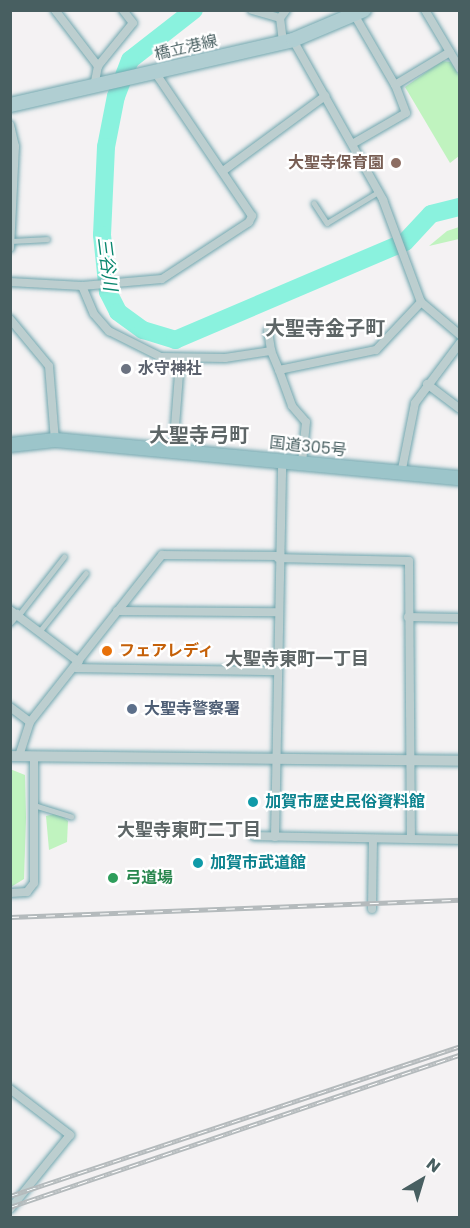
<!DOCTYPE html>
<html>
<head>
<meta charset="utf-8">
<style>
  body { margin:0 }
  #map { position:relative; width:470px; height:1228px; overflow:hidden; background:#f4f2f3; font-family:Poppins,"Noto Sans JP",sans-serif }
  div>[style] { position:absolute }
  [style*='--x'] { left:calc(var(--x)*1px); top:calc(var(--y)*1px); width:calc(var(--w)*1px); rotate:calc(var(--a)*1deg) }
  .green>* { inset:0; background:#c0f3bf }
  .river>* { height:18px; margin:-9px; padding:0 9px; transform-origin:9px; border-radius:9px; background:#8af2de }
  .roads { filter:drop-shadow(0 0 2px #72a7af) drop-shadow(0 0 2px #72a7af) }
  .service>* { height:4.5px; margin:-2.25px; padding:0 2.25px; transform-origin:2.25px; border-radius:2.25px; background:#bccecf }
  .minor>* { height:8px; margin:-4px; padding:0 4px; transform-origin:4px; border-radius:4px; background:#bccecf }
  .tertiary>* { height:10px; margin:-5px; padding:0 5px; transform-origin:5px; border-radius:5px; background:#bccecf }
  .primary>* { height:14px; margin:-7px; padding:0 7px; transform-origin:7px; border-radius:7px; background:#b0ced2 }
  .trunk>* { height:14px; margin:-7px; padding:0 7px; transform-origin:7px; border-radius:7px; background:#9cc5ca }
  .rail>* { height:5px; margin-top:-2.5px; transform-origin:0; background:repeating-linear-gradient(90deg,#fff 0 9px,#b4babc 0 18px); box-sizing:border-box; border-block:2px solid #b4babc }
  .dots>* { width:16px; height:16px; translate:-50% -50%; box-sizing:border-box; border:3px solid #fff; border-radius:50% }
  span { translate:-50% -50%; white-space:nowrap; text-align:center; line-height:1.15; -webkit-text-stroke:4.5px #fff; paint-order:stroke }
  .street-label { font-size:16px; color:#485f61 }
  .education-label { font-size:16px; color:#785e54; font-weight:700 }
  .right { translate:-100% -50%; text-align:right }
  .worship-label { font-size:16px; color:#5b616d; font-weight:700 }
  .left { translate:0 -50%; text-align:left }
  .food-label { font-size:16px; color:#c56008; font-weight:700 }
  .service-label { font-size:16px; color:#4e5e75; font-weight:700 }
  .culture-label { font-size:16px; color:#0d838f; font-weight:700 }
  .leisure-label { font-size:16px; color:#27864d; font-weight:700 }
  .water-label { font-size:18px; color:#08866e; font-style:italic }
  .neighbourhood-label { font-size:18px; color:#5e6667; font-weight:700 }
  .quarter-label { font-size:20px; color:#5e6667; font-weight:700 }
  .frame { position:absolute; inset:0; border:12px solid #485f61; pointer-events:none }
  .north { position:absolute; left:392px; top:1150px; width:60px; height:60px; -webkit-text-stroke:4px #fff; paint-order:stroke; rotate:38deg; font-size:16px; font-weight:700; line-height:24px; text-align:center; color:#485f61 }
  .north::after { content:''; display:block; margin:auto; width:21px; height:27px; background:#485f61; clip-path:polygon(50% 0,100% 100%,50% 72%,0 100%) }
</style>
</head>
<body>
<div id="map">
  <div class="green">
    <i style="clip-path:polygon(442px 61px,451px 62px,459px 76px,459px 156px,450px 163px,405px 87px)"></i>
    <i style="clip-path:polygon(459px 227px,459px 239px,429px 246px,447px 231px)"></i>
    <i style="clip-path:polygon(10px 769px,25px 775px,26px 818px,24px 879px,11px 887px)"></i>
    <i style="clip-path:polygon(58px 813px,68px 821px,67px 842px,49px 850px,46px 816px)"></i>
  </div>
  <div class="river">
    <i style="--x:194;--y:10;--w:81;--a:142"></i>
    <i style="--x:130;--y:60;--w:39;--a:111"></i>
    <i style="--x:116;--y:96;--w:52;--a:101.1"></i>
    <i style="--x:106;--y:147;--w:88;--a:92.6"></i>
    <i style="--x:102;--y:235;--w:57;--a:84"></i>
    <i style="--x:108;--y:292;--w:22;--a:63"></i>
    <i style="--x:118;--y:312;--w:31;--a:36"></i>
    <i style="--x:143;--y:330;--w:34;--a:17"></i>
    <i style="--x:175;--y:340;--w:250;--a:-23.1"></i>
    <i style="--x:405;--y:242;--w:38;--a:-47"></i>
    <i style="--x:431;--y:214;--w:30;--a:-14"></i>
  </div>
  <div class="roads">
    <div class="service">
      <i style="--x:314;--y:203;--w:24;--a:57"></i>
      <i style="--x:327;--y:223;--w:60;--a:-31.3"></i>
      <i style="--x:13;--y:241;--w:34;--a:-3"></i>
      <i style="--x:18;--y:616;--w:75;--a:-52.1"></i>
      <i style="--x:39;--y:632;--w:75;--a:-51.5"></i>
      <i style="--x:34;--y:805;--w:39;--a:17"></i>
    </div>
    <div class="minor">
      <i style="--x:55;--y:10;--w:71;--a:52.5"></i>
      <i style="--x:98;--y:66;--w:15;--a:101"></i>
      <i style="--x:252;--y:10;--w:29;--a:16"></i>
      <i style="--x:425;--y:10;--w:69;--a:59.3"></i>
      <i style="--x:355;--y:16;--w:80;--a:59.9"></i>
      <i style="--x:293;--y:40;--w:184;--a:60.6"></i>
      <i style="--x:383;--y:200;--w:109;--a:69.6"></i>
      <i style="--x:421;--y:302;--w:51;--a:40.2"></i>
      <i style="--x:283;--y:42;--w:24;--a:-97"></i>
      <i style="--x:280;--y:18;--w:10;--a:-53"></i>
      <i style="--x:98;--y:66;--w:55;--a:-50.9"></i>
      <i style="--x:133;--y:23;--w:16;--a:-128"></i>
      <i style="--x:10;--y:125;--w:22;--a:77"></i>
      <i style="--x:15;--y:146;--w:102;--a:92.8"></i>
      <i style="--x:354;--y:143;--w:60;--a:-30"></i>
      <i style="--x:406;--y:113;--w:30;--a:-111"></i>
      <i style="--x:395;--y:85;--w:64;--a:-31"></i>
      <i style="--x:223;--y:171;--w:127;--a:-36.3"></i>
      <i style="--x:10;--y:282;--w:72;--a:3.2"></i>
      <i style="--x:82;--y:286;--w:80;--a:-5"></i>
      <i style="--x:162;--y:279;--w:104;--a:-33.2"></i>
      <i style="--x:249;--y:222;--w:7;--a:-63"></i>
      <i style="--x:252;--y:216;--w:174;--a:-124"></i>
      <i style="--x:82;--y:286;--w:30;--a:67"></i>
      <i style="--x:94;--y:314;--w:23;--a:49"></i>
      <i style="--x:109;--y:331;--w:58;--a:26.6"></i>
      <i style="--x:161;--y:357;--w:64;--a:0.9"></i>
      <i style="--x:225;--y:358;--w:47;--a:-8.7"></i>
      <i style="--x:271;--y:351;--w:21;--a:67"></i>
      <i style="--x:279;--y:370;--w:99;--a:-11.7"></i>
      <i style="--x:376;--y:350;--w:66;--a:-46.8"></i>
      <i style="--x:10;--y:319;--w:61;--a:50.3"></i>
      <i style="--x:49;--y:366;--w:74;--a:85.4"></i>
      <i style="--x:268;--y:331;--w:20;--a:81"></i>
      <i style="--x:279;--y:370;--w:38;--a:70"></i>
      <i style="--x:292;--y:406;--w:21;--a:49"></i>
      <i style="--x:306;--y:422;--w:41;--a:95.6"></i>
      <i style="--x:427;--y:384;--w:41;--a:37.1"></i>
      <i style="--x:173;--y:452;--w:91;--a:-85.6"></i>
      <i style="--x:401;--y:474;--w:72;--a:-78.8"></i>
      <i style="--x:415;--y:403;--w:75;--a:-53.1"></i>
      <i style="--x:278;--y:558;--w:131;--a:1.3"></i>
      <i style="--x:409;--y:561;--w:278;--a:89.6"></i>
      <i style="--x:10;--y:610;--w:86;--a:37"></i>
      <i style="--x:117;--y:611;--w:162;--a:0.4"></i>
      <i style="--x:408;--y:617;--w:52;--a:1.1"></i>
      <i style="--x:10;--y:622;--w:11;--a:-49"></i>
      <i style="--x:76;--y:668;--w:199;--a:0.9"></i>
      <i style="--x:10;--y:707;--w:25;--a:37"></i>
      <i style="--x:19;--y:756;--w:36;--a:-72"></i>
      <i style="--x:30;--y:722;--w:213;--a:-51.7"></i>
      <i style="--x:162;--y:555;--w:116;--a:0.5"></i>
      <i style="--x:254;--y:836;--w:206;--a:1.1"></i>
      <i style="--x:275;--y:837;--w:376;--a:-88.9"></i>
      <i style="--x:10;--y:893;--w:17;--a:-3"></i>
      <i style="--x:27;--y:892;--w:11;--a:-52"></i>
      <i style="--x:34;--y:883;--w:127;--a:-90"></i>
      <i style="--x:372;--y:909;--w:70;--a:-89.2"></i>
      <i style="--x:10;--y:1089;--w:76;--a:37.5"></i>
      <i style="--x:70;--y:1135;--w:95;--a:129"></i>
    </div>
    <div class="tertiary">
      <i style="--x:10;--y:756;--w:450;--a:0.6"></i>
    </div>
    <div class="primary">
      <i style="--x:10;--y:105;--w:290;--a:-12.9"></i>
      <i style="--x:293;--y:40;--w:77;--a:-22.9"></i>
    </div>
    <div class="trunk">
      <i style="--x:10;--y:445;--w:45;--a:-6.3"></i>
      <i style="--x:55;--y:440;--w:407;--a:5.4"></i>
    </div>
  </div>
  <div class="rail">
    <i style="--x:10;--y:917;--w:450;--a:-2.2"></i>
    <i style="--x:10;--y:1196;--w:474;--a:-18.4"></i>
    <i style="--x:10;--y:1207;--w:475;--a:-18.7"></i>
  </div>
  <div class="dots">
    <i style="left:396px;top:163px;background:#8d6e63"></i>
    <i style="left:126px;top:369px;background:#6b7280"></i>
    <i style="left:107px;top:651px;background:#e8710a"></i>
    <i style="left:132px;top:709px;background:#5c6f8a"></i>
    <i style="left:253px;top:802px;background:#0f9aa8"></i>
    <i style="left:198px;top:863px;background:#0f9aa8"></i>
    <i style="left:113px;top:878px;background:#2e9e5b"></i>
  </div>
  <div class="street-label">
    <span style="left:186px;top:48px;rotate:-13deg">橋立港線</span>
    <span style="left:308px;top:447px;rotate:6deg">国道305号</span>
  </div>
  <div class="education-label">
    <span class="right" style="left:384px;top:163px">大聖寺保育園</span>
  </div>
  <div class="worship-label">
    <span class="left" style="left:138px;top:369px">水守神社</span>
  </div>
  <div class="food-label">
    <span class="left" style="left:119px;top:651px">フェアレディ</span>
  </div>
  <div class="service-label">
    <span class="left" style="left:144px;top:709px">大聖寺警察署</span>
  </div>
  <div class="culture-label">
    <span class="left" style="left:265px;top:802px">加賀市歴史民俗資料館</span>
    <span class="left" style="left:210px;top:863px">加賀市武道館</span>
  </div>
  <div class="leisure-label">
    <span class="left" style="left:125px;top:878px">弓道場</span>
  </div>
  <div class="water-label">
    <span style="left:107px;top:264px;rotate:83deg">三谷川</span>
  </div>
  <div class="neighbourhood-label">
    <span style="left:297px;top:659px">大聖寺東町一丁目</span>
    <span style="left:189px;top:830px">大聖寺東町二丁目</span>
  </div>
  <div class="quarter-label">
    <span style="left:325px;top:328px">大聖寺金子町</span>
    <span style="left:199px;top:435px">大聖寺弓町</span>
  </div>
  <div class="frame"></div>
  <div class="north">N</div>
</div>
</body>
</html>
